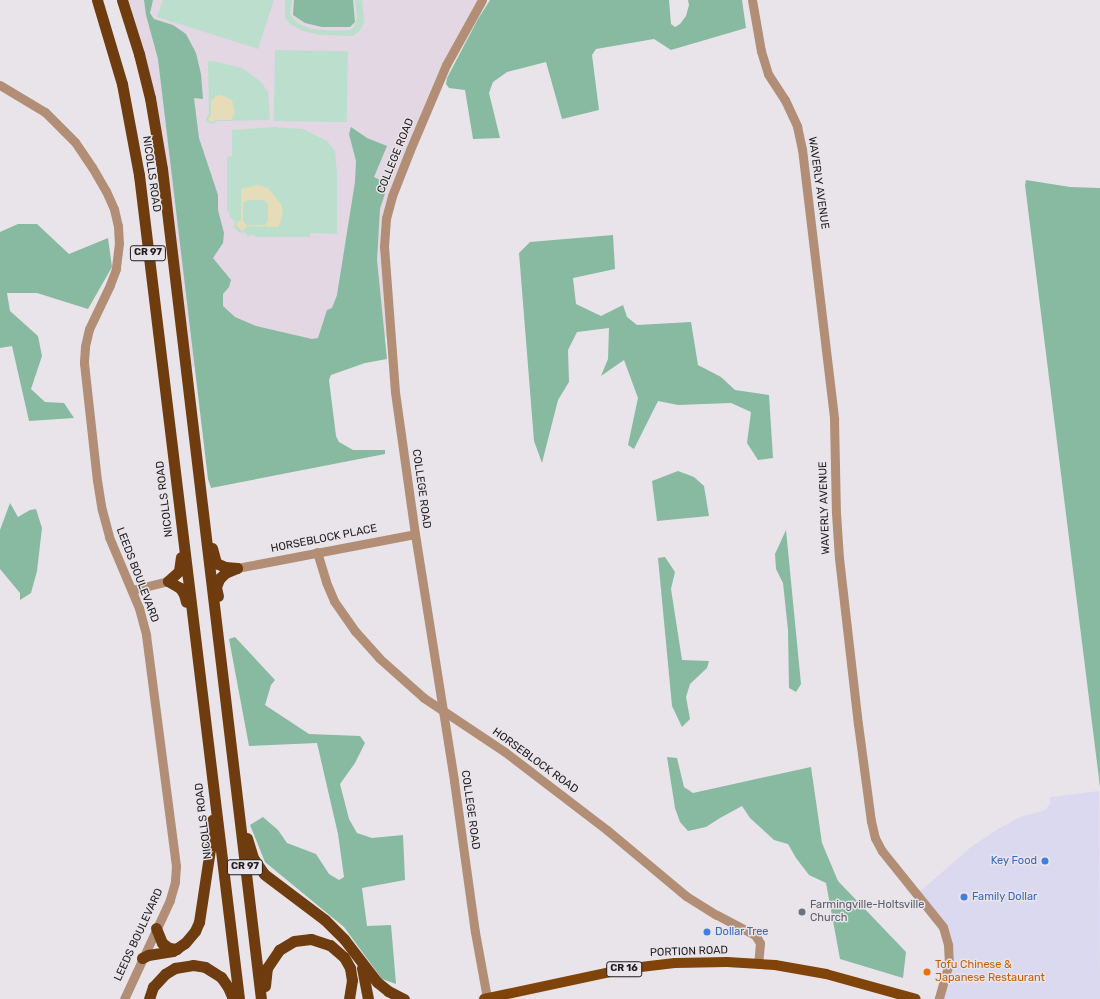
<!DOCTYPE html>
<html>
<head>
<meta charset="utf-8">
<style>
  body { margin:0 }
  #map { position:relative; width:1100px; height:999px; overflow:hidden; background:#e9e4e9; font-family:Rubik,sans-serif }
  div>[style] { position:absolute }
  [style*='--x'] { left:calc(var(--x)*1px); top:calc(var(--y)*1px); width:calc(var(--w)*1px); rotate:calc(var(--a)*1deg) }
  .commercial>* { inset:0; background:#dbd9ef }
  .built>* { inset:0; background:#e2d7e2 }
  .green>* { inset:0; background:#bcdfcd; transform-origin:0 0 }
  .forest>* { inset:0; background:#87baa1 }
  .sand>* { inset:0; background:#e6dcb7 }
  .tertiary>* { height:9px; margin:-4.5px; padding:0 4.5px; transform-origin:4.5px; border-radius:4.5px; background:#b18e75 }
  .primary>* { height:10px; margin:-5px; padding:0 5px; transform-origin:5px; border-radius:5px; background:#804309 }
  .trunk>* { height:11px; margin:-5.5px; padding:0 5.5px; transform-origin:5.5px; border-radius:5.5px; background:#6e3c0e }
  .dots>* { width:11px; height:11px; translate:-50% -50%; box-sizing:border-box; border:2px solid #e9e4e9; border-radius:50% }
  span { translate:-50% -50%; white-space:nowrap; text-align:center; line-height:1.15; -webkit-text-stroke:3px #e9e4e9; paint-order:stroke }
  .shield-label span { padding:1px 3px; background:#e9e4e9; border:1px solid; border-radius:3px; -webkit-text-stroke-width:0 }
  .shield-label { font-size:10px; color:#1f1d1e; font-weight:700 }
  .street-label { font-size:11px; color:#1f1d1e }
  .shop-label { font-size:11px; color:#366cbe }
  .right { translate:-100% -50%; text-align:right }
  .left { translate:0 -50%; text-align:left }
  .worship-label { font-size:11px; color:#5b616d }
  .food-label { font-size:11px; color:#c56008 }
</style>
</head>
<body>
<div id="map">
  <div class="commercial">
    <i style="clip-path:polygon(1099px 791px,1100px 999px,939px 999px,949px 963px,943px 927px,917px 894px,971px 847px,998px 829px,1018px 818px,1045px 810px,1050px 804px,1050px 797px)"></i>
  </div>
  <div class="built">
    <i style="clip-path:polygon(122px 0,482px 0,446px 65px,386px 218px,391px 336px,324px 348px,186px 368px,162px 169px)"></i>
  </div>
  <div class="green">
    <i style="clip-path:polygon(163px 0,274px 0,258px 49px,157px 17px)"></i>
    <i style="clip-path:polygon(285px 0,292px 0,290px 15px,299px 24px,312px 29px,336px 31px,350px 30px,354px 27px,357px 18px,355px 0,362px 0,364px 17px,363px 25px,359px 32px,352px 36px,321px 35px,303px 31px,290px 24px,285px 18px)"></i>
    <i style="left:275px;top:50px;width:73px;height:71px;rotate:1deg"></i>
    <i style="clip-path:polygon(208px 61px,218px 62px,242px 68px,261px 82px,268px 92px,270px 120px,217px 121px,213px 124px,207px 122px,206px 119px,209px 114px)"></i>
    <i style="clip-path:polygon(274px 127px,303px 129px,327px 141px,335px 151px,337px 172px,337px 234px,311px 233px,310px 237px,255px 237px,255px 235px,247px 236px,246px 233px,239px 232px,234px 228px,235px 221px,230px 217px,229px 212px,227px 211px,227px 157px,232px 156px,232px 130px)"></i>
  </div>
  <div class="forest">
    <i style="clip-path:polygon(144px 0,153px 0,150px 13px,154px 19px,173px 25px,186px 34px,196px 53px,201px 74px,203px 99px,194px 98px,199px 138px,218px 195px,218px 210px,224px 233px,223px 243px,213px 258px,231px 280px,229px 287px,223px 294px,223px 306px,235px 317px,256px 326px,312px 339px,318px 338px,327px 310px,332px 308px,337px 295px,355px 182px,356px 161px,349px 134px,351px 127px,367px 138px,387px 146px,374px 177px,388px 184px,380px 209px,377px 260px,387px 359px,365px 363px,331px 375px,329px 380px,336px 436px,339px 442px,353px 450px,385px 450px,385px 454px,211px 488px,208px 479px,158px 59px,146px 15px)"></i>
    <i style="clip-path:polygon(294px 0,353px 0,355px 22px,350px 27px,322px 27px,305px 23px,293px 15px)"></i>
    <i style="clip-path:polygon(490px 0,669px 0,671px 24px,675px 27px,680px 24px,686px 16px,689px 5px,688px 0,742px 0,746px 28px,671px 50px,654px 39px,596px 49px,592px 55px,599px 110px,562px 119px,546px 62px,507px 72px,493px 82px,489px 93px,500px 138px,473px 139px,465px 90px,449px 88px,446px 84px,447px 78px,478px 19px)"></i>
    <i style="clip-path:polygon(1026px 180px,1070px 187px,1100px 188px,1100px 787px,1025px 185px)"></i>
    <i style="clip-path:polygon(18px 224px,37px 224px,69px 254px,108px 238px,112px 267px,88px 309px,37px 293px,7px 293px,10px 311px,38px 336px,42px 356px,31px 389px,45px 402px,64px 403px,74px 418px,29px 421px,12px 346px,0 348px,0 232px)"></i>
    <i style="clip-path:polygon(613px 235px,615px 269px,573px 278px,576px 304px,601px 316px,623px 305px,627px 317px,637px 325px,691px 322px,698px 365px,721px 377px,735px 390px,769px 395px,773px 458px,758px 460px,747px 443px,751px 412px,731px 403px,678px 405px,658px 401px,634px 449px,628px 445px,638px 398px,624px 360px,601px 376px,608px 359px,609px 328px,577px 332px,568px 350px,569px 382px,558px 400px,542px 463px,534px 441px,519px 253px,530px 242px)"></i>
    <i style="clip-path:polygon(678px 471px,694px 477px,704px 486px,709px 516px,657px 521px,652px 481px)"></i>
    <i style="clip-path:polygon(10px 503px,18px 517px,30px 510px,36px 509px,42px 528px,37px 571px,31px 593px,20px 600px,20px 593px,0 569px,0 530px)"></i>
    <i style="clip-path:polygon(786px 530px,801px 684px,796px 692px,789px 688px,788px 630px,783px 583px,776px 569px,775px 554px)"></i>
    <i style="clip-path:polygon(665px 557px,675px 572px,671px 589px,682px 660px,709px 661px,707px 668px,690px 684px,686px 697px,690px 719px,682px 727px,672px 706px,658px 558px)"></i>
    <i style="clip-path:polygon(235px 637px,275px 680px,271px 685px,265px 705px,309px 734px,360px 736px,365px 743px,355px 763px,340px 784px,349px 819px,357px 833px,372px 838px,403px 835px,405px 880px,362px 888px,367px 926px,391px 925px,396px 984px,382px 979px,344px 927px,265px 862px,250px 825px,263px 817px,278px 830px,287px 843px,316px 854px,329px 874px,339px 880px,344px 877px,338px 834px,317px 743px,249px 746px,229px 639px)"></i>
    <i style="clip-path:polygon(667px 757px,677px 758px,684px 787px,693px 793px,811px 767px,822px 843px,838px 881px,906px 952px,903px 978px,840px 959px,826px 883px,809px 875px,796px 858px,788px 844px,774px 840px,750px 818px,742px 806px,720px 818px,706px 827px,688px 831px,680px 822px,675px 808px)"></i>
  </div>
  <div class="sand">
    <i style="clip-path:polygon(221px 95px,232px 100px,235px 113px,231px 120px,216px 120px,211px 122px,208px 119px,211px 115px,211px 101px,216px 96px)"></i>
    <i style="clip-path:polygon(evenodd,258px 185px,268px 188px,280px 203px,283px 210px,281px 220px,278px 227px,247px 226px,242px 231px,236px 225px,237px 222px,241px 220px,241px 189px,258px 185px,248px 200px,264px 200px,268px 204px,268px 221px,265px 225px,246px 225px,243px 221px,243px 203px,248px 200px)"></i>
  </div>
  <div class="tertiary">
    <i style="--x:482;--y:0;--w:74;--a:119"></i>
    <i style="--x:446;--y:65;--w:92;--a:113"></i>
    <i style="--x:410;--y:150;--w:49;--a:111.4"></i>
    <i style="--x:392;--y:196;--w:23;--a:105"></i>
    <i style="--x:386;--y:218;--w:28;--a:94"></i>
    <i style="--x:384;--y:246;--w:146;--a:85.7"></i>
    <i style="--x:395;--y:392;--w:143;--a:82"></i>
    <i style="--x:415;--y:534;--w:250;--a:81"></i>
    <i style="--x:454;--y:781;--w:152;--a:82.1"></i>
    <i style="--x:475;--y:932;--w:67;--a:79.7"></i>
    <i style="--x:752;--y:0;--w:52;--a:80"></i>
    <i style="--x:761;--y:51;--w:24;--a:73"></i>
    <i style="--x:768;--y:74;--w:31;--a:57"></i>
    <i style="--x:785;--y:100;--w:29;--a:65"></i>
    <i style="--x:797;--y:126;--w:24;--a:78"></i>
    <i style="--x:802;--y:149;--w:272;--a:83.2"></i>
    <i style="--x:834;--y:419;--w:94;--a:88.8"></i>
    <i style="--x:836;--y:513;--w:45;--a:86.2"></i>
    <i style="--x:839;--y:558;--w:167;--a:83.5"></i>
    <i style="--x:858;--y:724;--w:98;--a:82.4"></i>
    <i style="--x:871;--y:821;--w:17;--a:77"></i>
    <i style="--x:875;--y:838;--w:15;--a:62"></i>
    <i style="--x:882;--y:851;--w:97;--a:51.2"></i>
    <i style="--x:943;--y:927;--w:19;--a:74"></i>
    <i style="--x:948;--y:945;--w:18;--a:87"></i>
    <i style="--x:949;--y:963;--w:37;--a:106"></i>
    <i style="--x:0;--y:85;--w:52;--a:31"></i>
    <i style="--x:45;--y:112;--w:42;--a:45"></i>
    <i style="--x:75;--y:142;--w:30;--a:56"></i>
    <i style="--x:92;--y:167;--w:28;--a:60"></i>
    <i style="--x:106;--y:191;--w:20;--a:66"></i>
    <i style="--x:114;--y:209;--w:17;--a:77"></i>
    <i style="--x:118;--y:226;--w:17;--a:87"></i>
    <i style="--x:119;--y:243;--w:26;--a:97"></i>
    <i style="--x:116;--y:269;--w:17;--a:111"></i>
    <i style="--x:110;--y:285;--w:49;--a:115.5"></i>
    <i style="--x:89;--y:329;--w:18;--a:103"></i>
    <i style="--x:85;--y:347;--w:16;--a:94"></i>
    <i style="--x:84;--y:363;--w:118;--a:83.7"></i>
    <i style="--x:97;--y:480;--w:30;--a:81"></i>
    <i style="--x:102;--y:510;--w:28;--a:75"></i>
    <i style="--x:109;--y:537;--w:77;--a:67.1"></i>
    <i style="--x:139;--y:608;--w:28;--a:75"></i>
    <i style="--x:146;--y:635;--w:233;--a:82.6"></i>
    <i style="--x:176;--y:866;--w:16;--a:94"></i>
    <i style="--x:175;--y:882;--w:19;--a:106"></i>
    <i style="--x:170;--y:900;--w:109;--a:114.9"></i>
    <i style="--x:317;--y:552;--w:31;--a:73"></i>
    <i style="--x:326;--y:582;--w:21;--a:67"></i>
    <i style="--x:334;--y:601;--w:37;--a:55"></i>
    <i style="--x:355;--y:631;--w:36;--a:48"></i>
    <i style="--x:379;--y:658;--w:60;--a:41.6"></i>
    <i style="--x:424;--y:698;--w:97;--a:33.7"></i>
    <i style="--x:505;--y:752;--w:128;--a:37.4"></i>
    <i style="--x:607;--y:830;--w:103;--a:39.9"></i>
    <i style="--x:686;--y:896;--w:36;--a:32"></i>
    <i style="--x:717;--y:915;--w:43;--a:27.8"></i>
    <i style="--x:755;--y:935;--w:9;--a:58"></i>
    <i style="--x:760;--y:943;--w:21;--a:95"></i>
    <i style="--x:237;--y:568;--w:181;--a:-10.8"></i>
    <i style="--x:132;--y:590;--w:37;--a:-14"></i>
  </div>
  <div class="primary">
    <i style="--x:484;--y:999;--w:143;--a:-12.1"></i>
    <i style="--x:624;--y:969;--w:51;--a:-6.7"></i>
    <i style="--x:675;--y:963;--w:52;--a:-1.1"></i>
    <i style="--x:727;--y:962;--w:48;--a:3.6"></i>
    <i style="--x:775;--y:965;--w:52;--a:10"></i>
    <i style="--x:826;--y:974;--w:93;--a:15.5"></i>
  </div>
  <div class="trunk">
    <i style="--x:97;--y:0;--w:88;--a:73.4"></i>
    <i style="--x:122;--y:84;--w:93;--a:79.4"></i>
    <i style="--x:139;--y:175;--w:830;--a:83.08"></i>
    <i style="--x:122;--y:0;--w:57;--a:72.5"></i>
    <i style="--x:139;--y:54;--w:45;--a:76"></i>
    <i style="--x:150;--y:98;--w:72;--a:80.4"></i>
    <i style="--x:162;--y:169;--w:836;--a:83.2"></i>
    <i style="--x:212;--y:548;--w:16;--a:75"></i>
    <i style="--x:216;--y:563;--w:10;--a:24"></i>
    <i style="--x:225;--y:567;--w:12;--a:5"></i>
    <i style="--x:168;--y:581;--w:14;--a:30"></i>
    <i style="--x:180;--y:588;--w:7;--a:56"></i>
    <i style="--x:184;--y:594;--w:8;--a:76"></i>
    <i style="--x:168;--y:581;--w:15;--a:-42"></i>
    <i style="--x:179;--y:571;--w:14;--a:-82"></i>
    <i style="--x:218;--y:596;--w:9;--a:-103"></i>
    <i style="--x:216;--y:587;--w:9;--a:-69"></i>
    <i style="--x:219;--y:579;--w:8;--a:-45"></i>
    <i style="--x:225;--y:573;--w:13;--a:-23"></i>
    <i style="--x:247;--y:838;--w:21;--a:73"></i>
    <i style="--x:253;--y:858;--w:19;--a:55"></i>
    <i style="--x:264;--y:874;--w:76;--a:37"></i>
    <i style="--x:325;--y:920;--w:27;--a:45"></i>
    <i style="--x:344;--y:939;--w:54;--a:52.5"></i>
    <i style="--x:377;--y:982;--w:14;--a:39"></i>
    <i style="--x:388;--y:991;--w:18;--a:27"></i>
    <i style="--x:156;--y:928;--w:16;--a:68"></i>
    <i style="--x:162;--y:943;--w:9;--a:36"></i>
    <i style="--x:169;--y:948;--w:8;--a:7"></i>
    <i style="--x:142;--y:958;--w:7;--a:-27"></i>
    <i style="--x:148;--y:955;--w:25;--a:-9"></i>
    <i style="--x:173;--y:951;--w:14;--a:-34"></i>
    <i style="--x:185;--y:943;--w:16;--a:-50"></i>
    <i style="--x:195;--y:931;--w:10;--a:-66"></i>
    <i style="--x:199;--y:922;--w:74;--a:-81.4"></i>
    <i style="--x:210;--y:849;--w:29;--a:-86"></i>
    <i style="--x:362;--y:968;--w:32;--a:79"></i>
    <i style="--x:265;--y:986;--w:18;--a:-84"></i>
    <i style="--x:267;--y:968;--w:22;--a:-56"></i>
    <i style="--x:279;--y:950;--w:17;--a:-31"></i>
    <i style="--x:294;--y:941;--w:17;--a:-7"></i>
    <i style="--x:311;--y:939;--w:20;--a:18"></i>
    <i style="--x:330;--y:945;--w:18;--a:41"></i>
    <i style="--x:344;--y:957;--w:13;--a:61"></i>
    <i style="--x:350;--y:968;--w:12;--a:81"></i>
    <i style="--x:352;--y:980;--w:19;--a:99"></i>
    <i style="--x:149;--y:999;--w:13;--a:-72"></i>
    <i style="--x:153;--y:987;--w:18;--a:-47"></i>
    <i style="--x:165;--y:974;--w:12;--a:-31"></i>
    <i style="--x:175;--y:968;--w:18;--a:-9"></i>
    <i style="--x:193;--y:965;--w:12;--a:9"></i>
    <i style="--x:205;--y:967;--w:19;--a:32"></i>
    <i style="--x:221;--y:977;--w:12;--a:55"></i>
    <i style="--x:228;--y:987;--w:13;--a:67"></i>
  </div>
  <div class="dots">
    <i style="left:1045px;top:861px;background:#3f7fe0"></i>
    <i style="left:964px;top:897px;background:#3f7fe0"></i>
    <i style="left:802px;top:912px;background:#6b7280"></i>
    <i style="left:707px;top:932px;background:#3f7fe0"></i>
    <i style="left:927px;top:972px;background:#e8710a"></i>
  </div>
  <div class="shield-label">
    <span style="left:148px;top:253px">CR 97</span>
    <span style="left:245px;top:867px">CR 97</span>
    <span style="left:624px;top:969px">CR 16</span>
  </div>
  <div class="street-label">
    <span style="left:396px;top:156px;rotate:-68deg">COLLEGE ROAD</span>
    <span style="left:151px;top:174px;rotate:82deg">NICOLLS ROAD</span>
    <span style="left:818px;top:183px;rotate:82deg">WAVERLY AVENUE</span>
    <span style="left:421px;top:489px;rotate:82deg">COLLEGE ROAD</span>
    <span style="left:165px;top:499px;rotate:-97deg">NICOLLS ROAD</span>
    <span style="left:825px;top:508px;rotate:-92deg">WAVERLY AVENUE</span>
    <span style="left:324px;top:539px;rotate:-11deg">HORSEBLOCK PLACE</span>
    <span style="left:137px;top:575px;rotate:69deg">LEEDS BOULEVARD</span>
    <span style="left:535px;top:761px;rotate:36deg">HORSEBLOCK ROAD</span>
    <span style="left:470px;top:810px;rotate:82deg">COLLEGE ROAD</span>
    <span style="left:204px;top:821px;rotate:-97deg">NICOLLS ROAD</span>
    <span style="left:139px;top:935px;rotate:-65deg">LEEDS BOULEVARD</span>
    <span style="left:689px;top:952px;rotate:-2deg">PORTION ROAD</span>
  </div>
  <div class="shop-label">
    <span class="right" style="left:1037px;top:861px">Key Food</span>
    <span class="left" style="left:972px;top:897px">Family Dollar</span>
    <span class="left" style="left:715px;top:932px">Dollar Tree</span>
  </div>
  <div class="worship-label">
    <span class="left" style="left:810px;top:912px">Farmingville-Holtsville<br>Church</span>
  </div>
  <div class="food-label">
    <span class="left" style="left:935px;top:972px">Tofu Chinese &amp;<br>Japanese Restaurant</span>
  </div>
</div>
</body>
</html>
